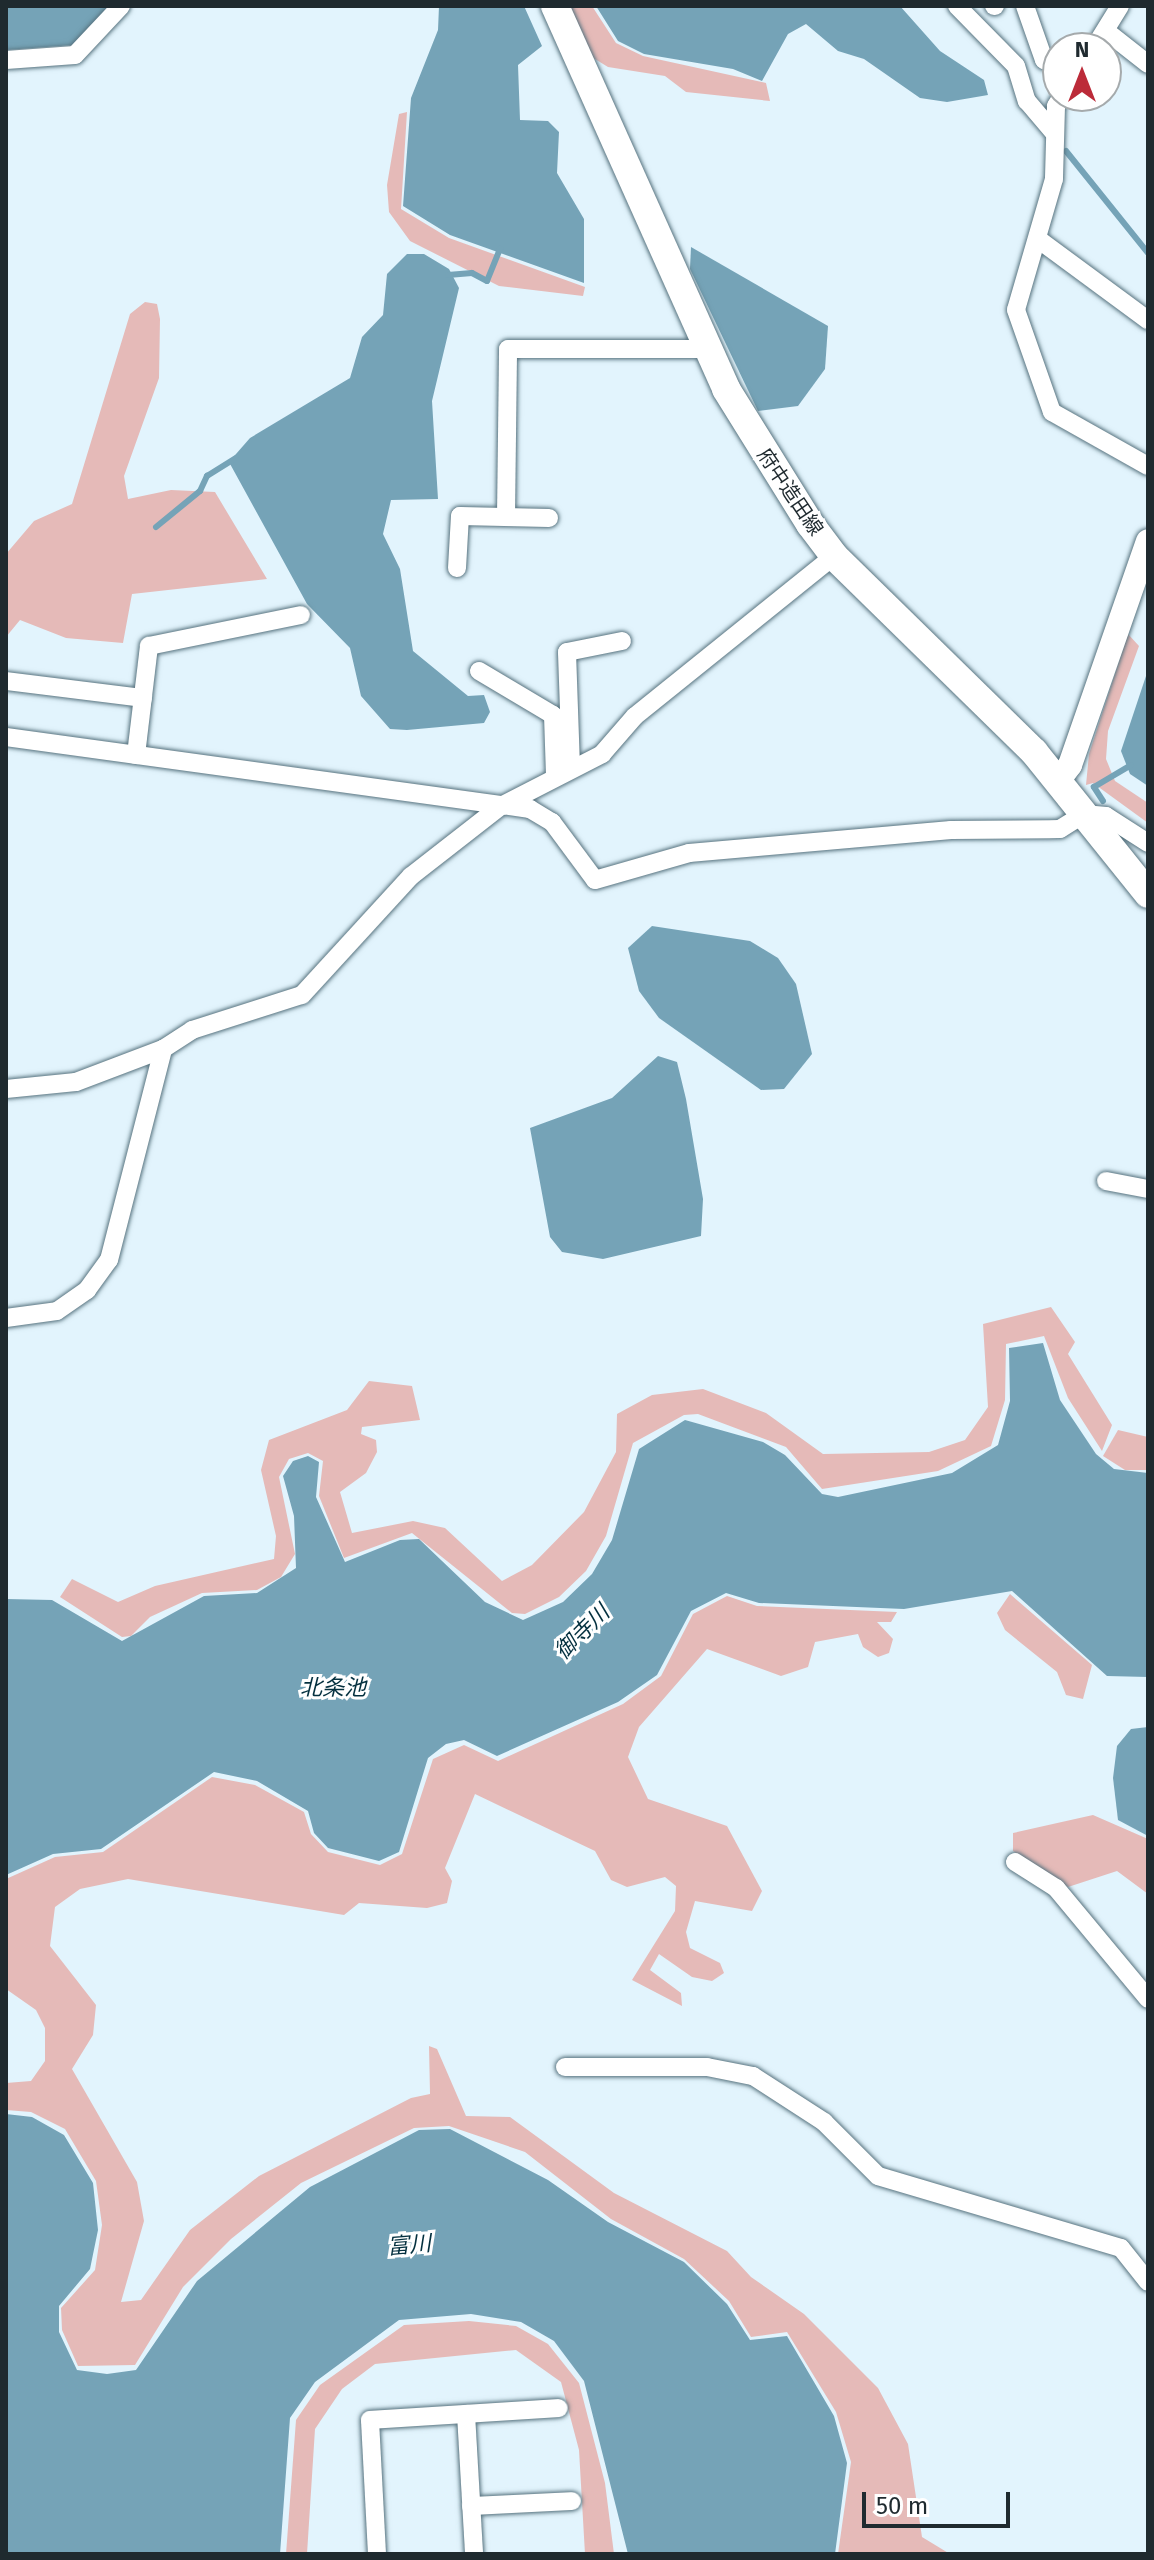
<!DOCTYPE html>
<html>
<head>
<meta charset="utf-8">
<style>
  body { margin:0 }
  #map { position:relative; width:1154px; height:2560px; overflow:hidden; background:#e2f4fd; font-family:"Fira Sans","Noto Sans JP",sans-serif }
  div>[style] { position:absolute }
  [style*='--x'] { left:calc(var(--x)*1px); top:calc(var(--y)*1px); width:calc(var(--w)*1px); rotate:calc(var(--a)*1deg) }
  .green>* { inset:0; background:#e5bab8 }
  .water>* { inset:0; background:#75a3b7 }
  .stream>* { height:6px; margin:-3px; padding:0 3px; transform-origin:3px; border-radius:3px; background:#75a3b7 }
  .roads { filter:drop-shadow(0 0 2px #57737f) drop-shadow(0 0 2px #57737f) }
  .street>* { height:18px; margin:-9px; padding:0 9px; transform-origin:9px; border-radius:9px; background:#fff }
  .secondary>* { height:24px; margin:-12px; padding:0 12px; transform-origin:12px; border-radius:12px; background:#fff }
  .primary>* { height:28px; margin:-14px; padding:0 14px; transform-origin:14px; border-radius:14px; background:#fff }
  span { translate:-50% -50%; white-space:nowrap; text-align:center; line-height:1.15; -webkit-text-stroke:6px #fff; paint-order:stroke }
  .street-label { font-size:20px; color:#1f2a2f }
  .water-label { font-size:22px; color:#04303f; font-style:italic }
  .frame { position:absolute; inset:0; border:8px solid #1f2a2f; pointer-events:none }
  .north { position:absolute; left:1042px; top:32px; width:80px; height:80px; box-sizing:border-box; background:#fff; border:2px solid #a5aaac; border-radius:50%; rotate:0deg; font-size:22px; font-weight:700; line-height:32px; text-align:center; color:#1f2a2f }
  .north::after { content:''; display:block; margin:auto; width:28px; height:36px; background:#bc2b39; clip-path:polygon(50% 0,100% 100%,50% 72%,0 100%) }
  .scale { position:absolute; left:862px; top:2492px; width:148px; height:36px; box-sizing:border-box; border:4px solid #1f2a2f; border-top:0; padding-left:10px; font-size:24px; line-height:28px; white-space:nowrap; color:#1f2a2f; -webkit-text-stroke:6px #fff; paint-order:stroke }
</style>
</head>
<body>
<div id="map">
  <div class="green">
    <i style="clip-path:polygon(567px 6px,592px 6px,616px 43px,643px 56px,766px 83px,770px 101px,686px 92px,665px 76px,608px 67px,590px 56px)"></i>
    <i style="clip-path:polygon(407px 112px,401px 209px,449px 238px,585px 287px,583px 296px,499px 286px,410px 241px,389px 212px,387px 185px,399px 114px)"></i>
    <i style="clip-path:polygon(145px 302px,157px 304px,160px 319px,159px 378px,124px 476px,128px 499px,171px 490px,215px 492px,267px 579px,132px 594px,123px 643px,66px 638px,20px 620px,6px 637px,6px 554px,34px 521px,72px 504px,130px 314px)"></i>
    <i style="clip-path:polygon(1128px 634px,1139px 646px,1108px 731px,1106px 759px,1115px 781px,1148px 803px,1148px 823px,1093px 783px,1086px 785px,1089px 754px)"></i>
    <i style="clip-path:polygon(1051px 1307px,1075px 1342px,1068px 1354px,1112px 1425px,1102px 1451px,1068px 1398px,1044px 1336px,1006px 1344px,1005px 1400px,991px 1446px,938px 1471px,822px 1489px,786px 1447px,698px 1414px,684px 1415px,633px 1443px,606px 1536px,586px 1571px,559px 1597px,525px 1614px,512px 1613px,412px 1533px,344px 1558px,319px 1496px,323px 1461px,308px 1453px,289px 1459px,279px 1477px,295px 1554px,281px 1577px,257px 1590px,202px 1593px,150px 1617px,131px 1636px,122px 1637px,60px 1597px,72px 1579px,118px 1602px,155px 1586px,274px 1559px,276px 1536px,261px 1470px,269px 1440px,347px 1410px,369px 1381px,412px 1386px,420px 1420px,362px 1427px,361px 1434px,376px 1440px,377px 1452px,366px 1473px,340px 1492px,352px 1533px,413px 1521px,445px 1528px,502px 1581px,532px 1565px,584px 1512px,616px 1452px,617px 1414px,652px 1395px,703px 1389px,766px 1413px,823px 1454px,929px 1452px,965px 1440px,988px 1407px,983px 1324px)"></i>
    <i style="clip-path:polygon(1118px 1430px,1148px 1437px,1148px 1470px,1125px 1470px,1103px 1456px)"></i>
    <i style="clip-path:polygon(1010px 1594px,1092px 1665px,1083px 1699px,1066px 1695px,1057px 1672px,1005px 1630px,997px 1613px)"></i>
    <i style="clip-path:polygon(727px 1596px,757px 1606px,897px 1612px,891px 1622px,877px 1622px,893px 1639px,889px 1653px,878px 1657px,863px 1647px,858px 1634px,815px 1642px,808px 1667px,781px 1676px,707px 1649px,639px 1727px,628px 1757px,648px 1799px,727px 1826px,762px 1891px,752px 1911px,695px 1901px,686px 1932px,690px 1948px,720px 1963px,724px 1973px,712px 1981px,692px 1977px,659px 1954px,650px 1970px,681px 1993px,682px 2006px,632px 1980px,675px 1911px,676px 1886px,665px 1877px,627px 1887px,611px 1880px,595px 1851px,475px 1794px,445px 1868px,452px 1881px,447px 1903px,427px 1908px,359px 1903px,344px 1915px,128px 1879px,80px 1889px,55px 1907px,50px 1946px,96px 2005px,93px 2035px,72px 2069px,137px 2182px,144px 2221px,121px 2302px,141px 2300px,190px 2230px,259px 2176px,411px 2098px,430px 2094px,429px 2046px,437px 2049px,466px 2116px,510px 2117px,614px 2193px,727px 2251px,751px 2277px,804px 2314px,878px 2388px,908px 2444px,922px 2537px,950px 2554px,838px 2554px,851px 2462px,836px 2412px,787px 2332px,751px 2337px,729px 2301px,684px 2259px,611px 2219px,525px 2152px,449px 2126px,414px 2128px,301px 2183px,231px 2239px,183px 2287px,135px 2365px,78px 2366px,62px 2330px,61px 2308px,95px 2270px,102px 2225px,96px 2181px,65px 2129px,31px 2112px,6px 2110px,6px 2083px,31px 2081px,45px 2061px,45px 2028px,36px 2010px,6px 1989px,6px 1879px,55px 1857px,103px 1852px,212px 1777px,255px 1785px,304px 1812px,311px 1834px,328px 1852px,380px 1865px,402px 1854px,433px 1759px,464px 1745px,498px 1761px,623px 1704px,661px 1676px,693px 1614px)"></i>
    <i style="clip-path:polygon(1093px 1815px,1148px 1839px,1148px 1894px,1117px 1871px,1068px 1887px,1013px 1851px,1013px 1833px)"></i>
    <i style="clip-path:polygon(469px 2321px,516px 2326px,548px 2344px,579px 2383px,605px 2483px,614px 2554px,585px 2554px,579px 2450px,561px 2382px,516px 2350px,375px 2364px,342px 2389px,315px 2429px,307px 2554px,286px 2554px,296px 2420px,320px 2385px,404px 2325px)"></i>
  </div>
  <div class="water">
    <i style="clip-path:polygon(6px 6px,110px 6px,73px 45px,6px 50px)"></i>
    <i style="clip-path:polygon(439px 6px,524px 6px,542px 46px,518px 65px,520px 120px,548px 121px,559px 132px,557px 173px,584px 219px,584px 283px,450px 235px,403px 206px,411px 98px,438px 30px)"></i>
    <i style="clip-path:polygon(596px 6px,900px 6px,940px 51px,984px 80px,988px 95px,947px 102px,920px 98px,864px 59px,838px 51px,806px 24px,788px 34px,762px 81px,733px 69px,644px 54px,618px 41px)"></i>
    <i style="clip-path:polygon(691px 247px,828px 326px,825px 369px,798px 406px,758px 411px,690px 269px)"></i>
    <i style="clip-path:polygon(407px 254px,424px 254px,449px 269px,459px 288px,432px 401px,438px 499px,391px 500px,383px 534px,400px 569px,413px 651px,468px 696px,484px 695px,490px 712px,484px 723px,407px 730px,390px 729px,361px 696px,350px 648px,307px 604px,229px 462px,250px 438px,350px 378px,362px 337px,383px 315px,387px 274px)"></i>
    <i style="clip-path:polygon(1148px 670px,1148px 786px,1130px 774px,1121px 751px)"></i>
    <i style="clip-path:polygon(652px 926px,750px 941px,778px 958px,796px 984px,812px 1054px,784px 1089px,761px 1090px,659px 1018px,639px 991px,628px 948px)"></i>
    <i style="clip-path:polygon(658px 1056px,677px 1062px,686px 1099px,703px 1199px,701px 1236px,603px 1259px,562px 1252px,550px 1237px,530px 1128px,612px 1098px)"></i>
    <i style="clip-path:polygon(1043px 1343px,1060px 1400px,1096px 1454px,1114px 1469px,1148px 1473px,1148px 1677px,1107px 1676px,1012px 1591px,904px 1609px,759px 1603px,726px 1593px,691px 1611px,657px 1675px,618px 1702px,497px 1756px,464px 1740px,446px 1744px,428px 1758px,399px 1852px,379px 1861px,328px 1848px,314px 1833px,308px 1811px,257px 1781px,214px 1772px,101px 1849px,53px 1854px,6px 1875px,6px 1599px,52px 1600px,122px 1641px,204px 1596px,257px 1593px,296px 1568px,294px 1516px,283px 1476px,293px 1461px,308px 1456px,319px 1462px,316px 1497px,345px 1562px,400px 1540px,419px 1539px,485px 1602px,523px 1620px,563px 1602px,592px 1574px,612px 1540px,639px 1449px,685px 1420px,763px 1442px,785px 1455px,822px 1494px,838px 1497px,952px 1473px,998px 1445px,1010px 1401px,1009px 1348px)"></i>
    <i style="clip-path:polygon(1148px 1727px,1148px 1836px,1118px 1820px,1113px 1778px,1117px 1746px,1131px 1729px)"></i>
    <i style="clip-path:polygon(6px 2114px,32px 2117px,64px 2135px,93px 2183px,98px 2230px,90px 2269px,59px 2306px,59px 2332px,77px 2370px,107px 2374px,136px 2370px,197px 2281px,310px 2187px,419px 2130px,450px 2129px,548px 2180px,608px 2222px,684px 2262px,727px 2304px,750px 2340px,787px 2336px,834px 2416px,847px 2463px,835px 2554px,628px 2554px,584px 2381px,554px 2341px,521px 2322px,471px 2314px,399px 2320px,315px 2382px,290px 2418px,280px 2554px,6px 2554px)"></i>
  </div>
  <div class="stream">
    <i style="--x:1066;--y:151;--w:131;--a:51.2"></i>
    <i style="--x:448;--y:275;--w:24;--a:-5"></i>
    <i style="--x:472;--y:273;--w:17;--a:28"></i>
    <i style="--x:487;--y:281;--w:35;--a:-68"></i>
    <i style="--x:156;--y:527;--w:57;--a:-39.3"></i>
    <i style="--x:200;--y:491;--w:17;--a:-65"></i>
    <i style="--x:207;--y:476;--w:34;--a:-32"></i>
    <i style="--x:1103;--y:801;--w:17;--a:-123"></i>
    <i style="--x:1094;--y:787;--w:43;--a:-30.7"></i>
  </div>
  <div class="roads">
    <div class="street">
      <i style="--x:957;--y:6;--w:84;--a:45.5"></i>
      <i style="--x:1016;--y:66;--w:37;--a:73"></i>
      <i style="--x:1027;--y:101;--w:43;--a:49.7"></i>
      <i style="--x:994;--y:6;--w:1;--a:0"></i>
      <i style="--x:1025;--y:6;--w:57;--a:70.6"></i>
      <i style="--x:1044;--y:60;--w:15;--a:23"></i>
      <i style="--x:1106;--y:31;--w:53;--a:38.2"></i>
      <i style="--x:1094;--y:48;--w:49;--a:-58.2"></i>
      <i style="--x:6;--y:60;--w:69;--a:-4.1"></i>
      <i style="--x:75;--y:55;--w:67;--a:-46.8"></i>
      <i style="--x:1062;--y:96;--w:12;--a:121"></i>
      <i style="--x:1056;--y:106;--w:73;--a:91.6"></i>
      <i style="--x:1054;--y:179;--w:136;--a:106.2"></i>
      <i style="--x:1016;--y:310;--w:108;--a:70.6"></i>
      <i style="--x:1052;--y:412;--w:110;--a:29.4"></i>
      <i style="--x:1038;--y:239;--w:137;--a:36.4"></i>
      <i style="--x:506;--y:517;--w:168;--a:-89.3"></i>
      <i style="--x:508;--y:349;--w:200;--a:0"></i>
      <i style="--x:457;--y:568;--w:52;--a:-86.7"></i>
      <i style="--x:460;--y:516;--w:89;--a:1.3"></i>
      <i style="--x:479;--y:671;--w:86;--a:30.7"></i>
      <i style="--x:553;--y:715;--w:61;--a:88.1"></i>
      <i style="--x:6;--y:681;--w:138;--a:7.1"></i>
      <i style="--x:6;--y:737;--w:529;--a:7.82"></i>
      <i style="--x:530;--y:809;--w:26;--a:31"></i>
      <i style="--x:552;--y:822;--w:72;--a:53.4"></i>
      <i style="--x:595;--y:880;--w:98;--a:-16"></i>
      <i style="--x:689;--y:853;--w:263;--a:-5"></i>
      <i style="--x:951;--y:830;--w:109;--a:-0.5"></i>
      <i style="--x:1060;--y:829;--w:28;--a:-32"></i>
      <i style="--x:1084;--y:814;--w:22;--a:5"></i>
      <i style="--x:1106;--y:816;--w:50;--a:32.7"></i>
      <i style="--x:136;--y:755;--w:110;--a:-83.2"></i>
      <i style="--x:149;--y:646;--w:155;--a:-11.5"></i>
      <i style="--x:571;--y:767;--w:115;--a:-92"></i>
      <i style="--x:567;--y:652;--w:56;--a:-11.3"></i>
      <i style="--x:6;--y:1089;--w:70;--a:-5.7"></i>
      <i style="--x:76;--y:1082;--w:93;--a:-20.8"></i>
      <i style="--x:1106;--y:1181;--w:43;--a:10.8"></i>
      <i style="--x:6;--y:1318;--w:51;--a:-7.8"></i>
      <i style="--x:57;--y:1311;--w:37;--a:-35"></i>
      <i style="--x:87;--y:1290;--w:37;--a:-54"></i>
      <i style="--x:109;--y:1260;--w:218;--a:-75.6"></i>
      <i style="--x:163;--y:1049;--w:35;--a:-33"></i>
      <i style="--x:192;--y:1030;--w:115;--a:-17.7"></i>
      <i style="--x:302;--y:995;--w:161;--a:-47.5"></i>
      <i style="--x:411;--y:876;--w:114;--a:-37.9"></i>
      <i style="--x:501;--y:806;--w:114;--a:-27.2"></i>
      <i style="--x:602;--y:754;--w:50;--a:-49"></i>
      <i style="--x:635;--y:716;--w:255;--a:-38.8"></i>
      <i style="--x:1015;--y:1862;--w:49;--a:32.4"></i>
      <i style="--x:1056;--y:1888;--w:144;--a:50.3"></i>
      <i style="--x:565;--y:2067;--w:142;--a:0"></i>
      <i style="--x:707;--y:2067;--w:47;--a:11.1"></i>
      <i style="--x:753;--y:2076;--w:85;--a:32.9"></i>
      <i style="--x:824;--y:2122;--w:76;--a:45"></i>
      <i style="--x:878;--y:2176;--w:253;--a:16.5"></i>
      <i style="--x:1121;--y:2248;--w:43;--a:51.5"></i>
      <i style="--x:466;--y:2414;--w:140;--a:86.7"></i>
      <i style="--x:471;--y:2506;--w:101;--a:-2.8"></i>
      <i style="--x:377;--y:2554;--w:134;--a:-93"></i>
      <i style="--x:370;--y:2420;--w:189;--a:-3.6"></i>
    </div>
    <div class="secondary">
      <i style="--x:1058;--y:781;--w:20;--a:-53"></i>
      <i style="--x:1070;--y:765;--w:237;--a:-70.8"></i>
    </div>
    <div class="primary">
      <i style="--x:555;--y:6;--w:419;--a:65.9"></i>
      <i style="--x:726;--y:389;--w:159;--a:58.1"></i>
      <i style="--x:810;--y:524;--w:40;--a:53"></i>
      <i style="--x:834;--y:556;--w:280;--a:44.4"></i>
      <i style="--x:1034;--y:752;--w:182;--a:51.2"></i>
    </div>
  </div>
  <div class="street-label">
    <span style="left:790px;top:492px;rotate:56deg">府中造田線</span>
  </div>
  <div class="water-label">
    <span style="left:582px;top:1632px;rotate:-45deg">御寺川</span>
    <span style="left:333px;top:1688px">北条池</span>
    <span style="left:409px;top:2245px;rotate:-5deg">富川</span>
  </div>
  <div class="frame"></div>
  <div class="north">N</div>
  <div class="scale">50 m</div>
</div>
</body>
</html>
